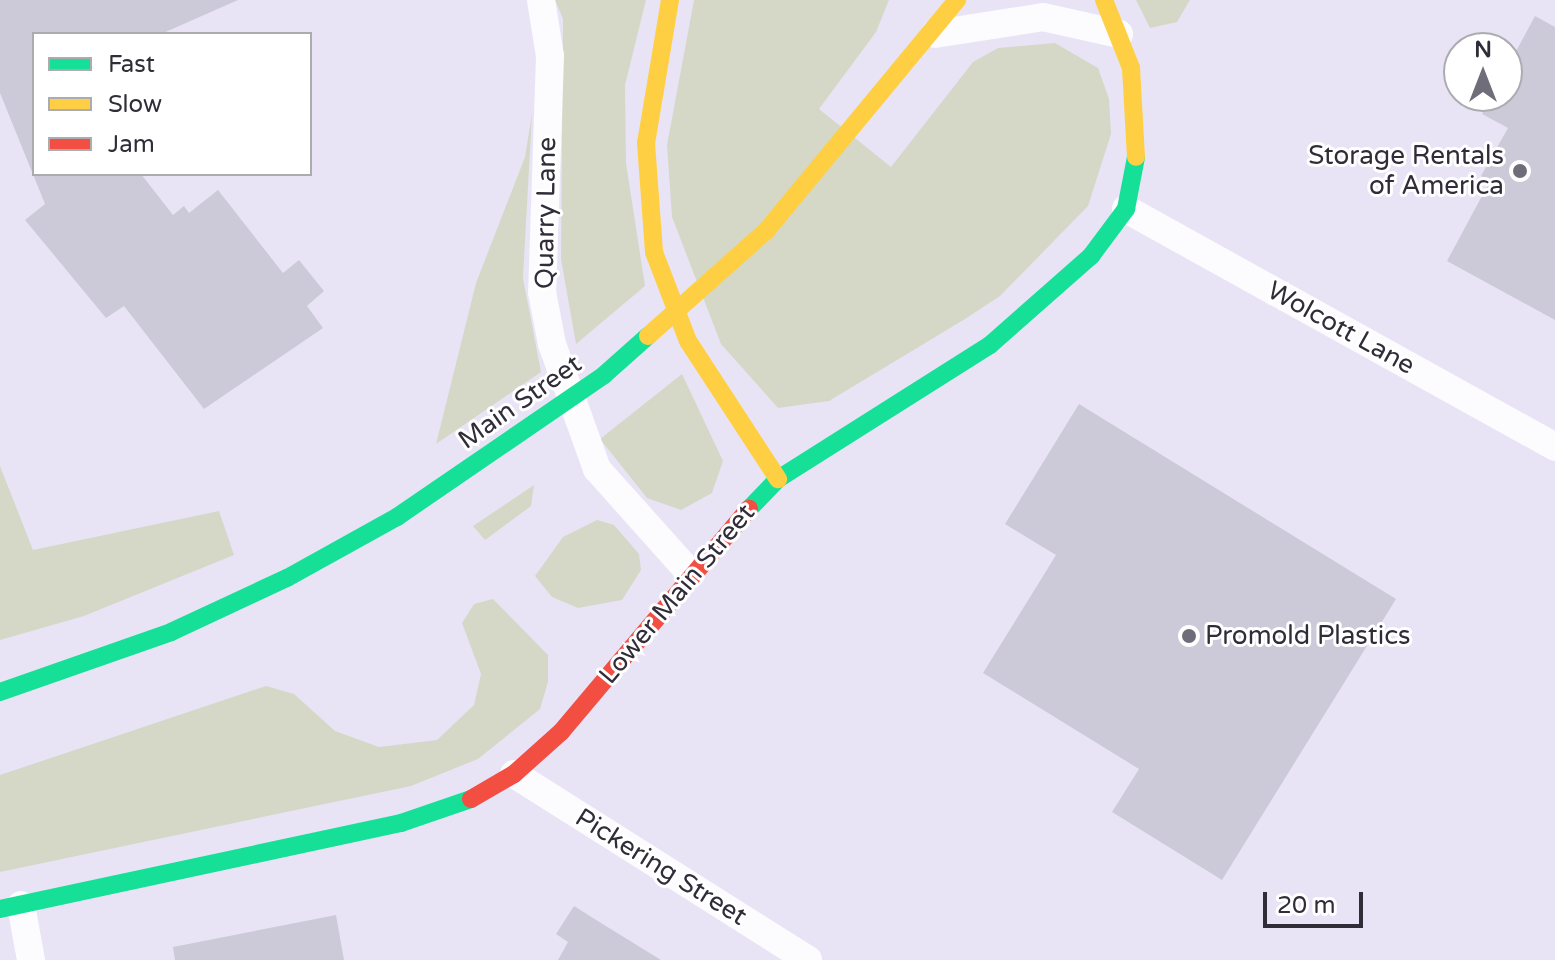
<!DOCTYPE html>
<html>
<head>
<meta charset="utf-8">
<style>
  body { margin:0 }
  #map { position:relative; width:1555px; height:960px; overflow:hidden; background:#e8e4f6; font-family:"Varela Round",sans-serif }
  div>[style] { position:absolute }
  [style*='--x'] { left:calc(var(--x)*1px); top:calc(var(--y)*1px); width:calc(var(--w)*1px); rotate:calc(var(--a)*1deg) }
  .green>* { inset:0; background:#d5d8c7 }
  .building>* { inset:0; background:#cccad8 }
  .street>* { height:28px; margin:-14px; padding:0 14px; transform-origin:14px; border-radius:14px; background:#fcfbfe }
  .fast>* { height:18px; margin:-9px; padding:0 9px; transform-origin:9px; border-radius:9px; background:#16e098 }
  .slow>* { height:18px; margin:-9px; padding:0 9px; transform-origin:9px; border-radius:9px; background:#ffcf43 }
  .jam>* { height:18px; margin:-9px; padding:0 9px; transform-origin:9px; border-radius:9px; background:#f24e42 }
  .dots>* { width:22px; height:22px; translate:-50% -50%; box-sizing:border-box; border:4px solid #fff; border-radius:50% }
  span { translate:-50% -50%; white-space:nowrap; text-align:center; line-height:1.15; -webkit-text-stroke:6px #fff; paint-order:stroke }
  .poi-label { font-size:26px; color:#302d39 }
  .right { translate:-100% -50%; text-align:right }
  .left { translate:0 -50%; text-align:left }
  .street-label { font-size:26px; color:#302d39 }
  .legend { position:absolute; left:32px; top:32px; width:280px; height:144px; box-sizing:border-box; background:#fff; border:2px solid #acabb0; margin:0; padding:10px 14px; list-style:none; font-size:24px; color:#302d39 }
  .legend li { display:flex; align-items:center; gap:16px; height:40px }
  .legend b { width:40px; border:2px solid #acabb0 }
  .north { position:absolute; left:1443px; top:32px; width:80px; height:80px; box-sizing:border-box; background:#fff; border:2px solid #acabb0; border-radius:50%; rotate:0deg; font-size:22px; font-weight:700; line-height:32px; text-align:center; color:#302d39 }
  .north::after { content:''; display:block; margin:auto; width:28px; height:36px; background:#706d7b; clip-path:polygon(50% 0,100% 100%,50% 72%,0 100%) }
  .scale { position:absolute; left:1263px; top:892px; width:100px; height:36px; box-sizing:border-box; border:4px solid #302d39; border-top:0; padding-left:10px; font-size:24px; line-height:28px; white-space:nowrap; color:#302d39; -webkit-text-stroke:6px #fff; paint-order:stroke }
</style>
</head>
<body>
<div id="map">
  <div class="green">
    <i style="clip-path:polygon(555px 0,646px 0,625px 85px,626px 163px,645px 286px,576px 344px,561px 259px,563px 19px)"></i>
    <i style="clip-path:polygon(694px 0,889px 0,876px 32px,819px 109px,891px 167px,973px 62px,998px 48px,1055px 43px,1098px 68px,1109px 99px,1111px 134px,1088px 206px,1000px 296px,965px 319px,829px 401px,778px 408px,721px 344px,672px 217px,667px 145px)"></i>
    <i style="clip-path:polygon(1136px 0,1190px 0,1177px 22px,1150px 28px)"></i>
    <i style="clip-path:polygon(532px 114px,523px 278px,541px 372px,436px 444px,476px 283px,525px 157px)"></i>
    <i style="clip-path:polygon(682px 374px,723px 461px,712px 493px,681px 510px,647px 498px,600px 439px)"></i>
    <i style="clip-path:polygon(0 466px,33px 550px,219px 511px,234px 555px,84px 616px,0 640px)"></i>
    <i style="clip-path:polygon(534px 485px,531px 506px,485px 540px,473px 526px)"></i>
    <i style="clip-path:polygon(597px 520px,614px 525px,639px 554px,641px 570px,622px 600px,578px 608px,552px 597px,535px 576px,563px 537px)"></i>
    <i style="clip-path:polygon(493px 599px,548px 655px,548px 682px,540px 709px,478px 759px,411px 786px,0 872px,0 775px,266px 686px,294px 694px,335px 731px,379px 747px,437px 740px,474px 705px,481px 674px,462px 623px,474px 604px)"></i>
  </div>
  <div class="building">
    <i style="clip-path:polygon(0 0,238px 0,161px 34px,34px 34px,34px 174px,141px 174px,173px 215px,184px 206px,189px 213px,218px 190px,283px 273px,299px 260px,324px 291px,307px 306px,323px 328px,204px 409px,124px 306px,106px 318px,25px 220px,45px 204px,0 93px)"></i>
    <i style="clip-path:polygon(1535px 16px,1555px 27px,1555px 320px,1447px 261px,1490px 181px,1481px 176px,1508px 128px,1482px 114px,1492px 96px,1507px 96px,1507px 68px)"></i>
    <i style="clip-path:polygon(1079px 404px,1396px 599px,1222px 880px,1112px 812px,1139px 769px,983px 673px,1056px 555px,1005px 524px)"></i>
    <i style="clip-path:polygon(574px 906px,601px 923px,661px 960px,558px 960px,568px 942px,556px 934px)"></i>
    <i style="clip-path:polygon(336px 915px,344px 960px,175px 960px,173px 947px)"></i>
  </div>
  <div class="street">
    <i style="--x:541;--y:0;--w:57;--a:80.9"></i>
    <i style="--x:550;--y:56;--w:236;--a:91.9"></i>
    <i style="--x:542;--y:292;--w:53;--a:79.1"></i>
    <i style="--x:552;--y:344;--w:133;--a:70.2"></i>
    <i style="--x:597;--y:469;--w:141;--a:48.2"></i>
    <i style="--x:935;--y:34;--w:109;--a:-8.9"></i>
    <i style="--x:1043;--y:17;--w:78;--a:12.6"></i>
    <i style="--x:1126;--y:209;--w:491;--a:29"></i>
    <i style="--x:514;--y:774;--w:348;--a:32.3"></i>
    <i style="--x:21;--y:905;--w:56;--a:79.7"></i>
  </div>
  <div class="fast">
    <i style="--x:749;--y:509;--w:42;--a:-46"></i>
    <i style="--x:778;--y:479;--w:251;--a:-32.3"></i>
    <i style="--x:990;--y:345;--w:135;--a:-41.4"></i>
    <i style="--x:1091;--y:256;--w:59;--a:-53.3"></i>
    <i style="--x:1126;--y:209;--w:53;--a:-79.1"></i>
    <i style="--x:0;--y:692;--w:181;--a:-19.3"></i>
    <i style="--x:171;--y:632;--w:128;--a:-25"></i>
    <i style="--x:287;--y:578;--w:126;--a:-29"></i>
    <i style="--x:397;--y:517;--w:251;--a:-34.4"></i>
    <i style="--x:604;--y:375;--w:59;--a:-41.6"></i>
    <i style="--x:0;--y:909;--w:410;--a:-12.1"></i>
    <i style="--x:401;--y:823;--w:74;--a:-18.9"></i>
  </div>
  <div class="slow">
    <i style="--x:670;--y:0;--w:145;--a:99.5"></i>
    <i style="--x:646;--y:143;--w:109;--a:85.8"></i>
    <i style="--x:654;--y:252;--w:95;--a:69.1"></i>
    <i style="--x:688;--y:341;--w:165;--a:56.9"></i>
    <i style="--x:1104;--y:0;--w:73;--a:68.3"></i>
    <i style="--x:1131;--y:68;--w:89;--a:86.8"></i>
    <i style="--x:648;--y:336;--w:158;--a:-41.7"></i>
    <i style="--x:766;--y:231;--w:300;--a:-50.4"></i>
  </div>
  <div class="jam">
    <i style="--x:471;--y:799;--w:50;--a:-30.2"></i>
    <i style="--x:514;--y:774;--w:63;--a:-41.8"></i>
    <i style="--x:561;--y:732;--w:292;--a:-49.9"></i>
  </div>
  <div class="dots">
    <i style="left:1520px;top:171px;background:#706d7b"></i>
    <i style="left:1189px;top:636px;background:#706d7b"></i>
  </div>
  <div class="poi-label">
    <span class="right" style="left:1504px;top:171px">Storage Rentals<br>of America</span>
    <span class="left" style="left:1205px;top:636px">Promold Plastics</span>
  </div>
  <div class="street-label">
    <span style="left:546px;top:213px;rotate:-89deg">Quarry Lane</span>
    <span style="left:1341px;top:328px;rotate:29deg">Wolcott Lane</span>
    <span style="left:520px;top:402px;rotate:-35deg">Main Street</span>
    <span style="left:677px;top:594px;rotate:-50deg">Lower Main Street</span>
    <span style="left:661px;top:867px;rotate:32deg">Pickering Street</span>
  </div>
  <ul class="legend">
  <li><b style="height:10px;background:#16e098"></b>Fast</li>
  <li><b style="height:10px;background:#ffcf43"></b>Slow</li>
  <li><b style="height:10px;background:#f24e42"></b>Jam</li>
  </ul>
  <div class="north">N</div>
  <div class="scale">20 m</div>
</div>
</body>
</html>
